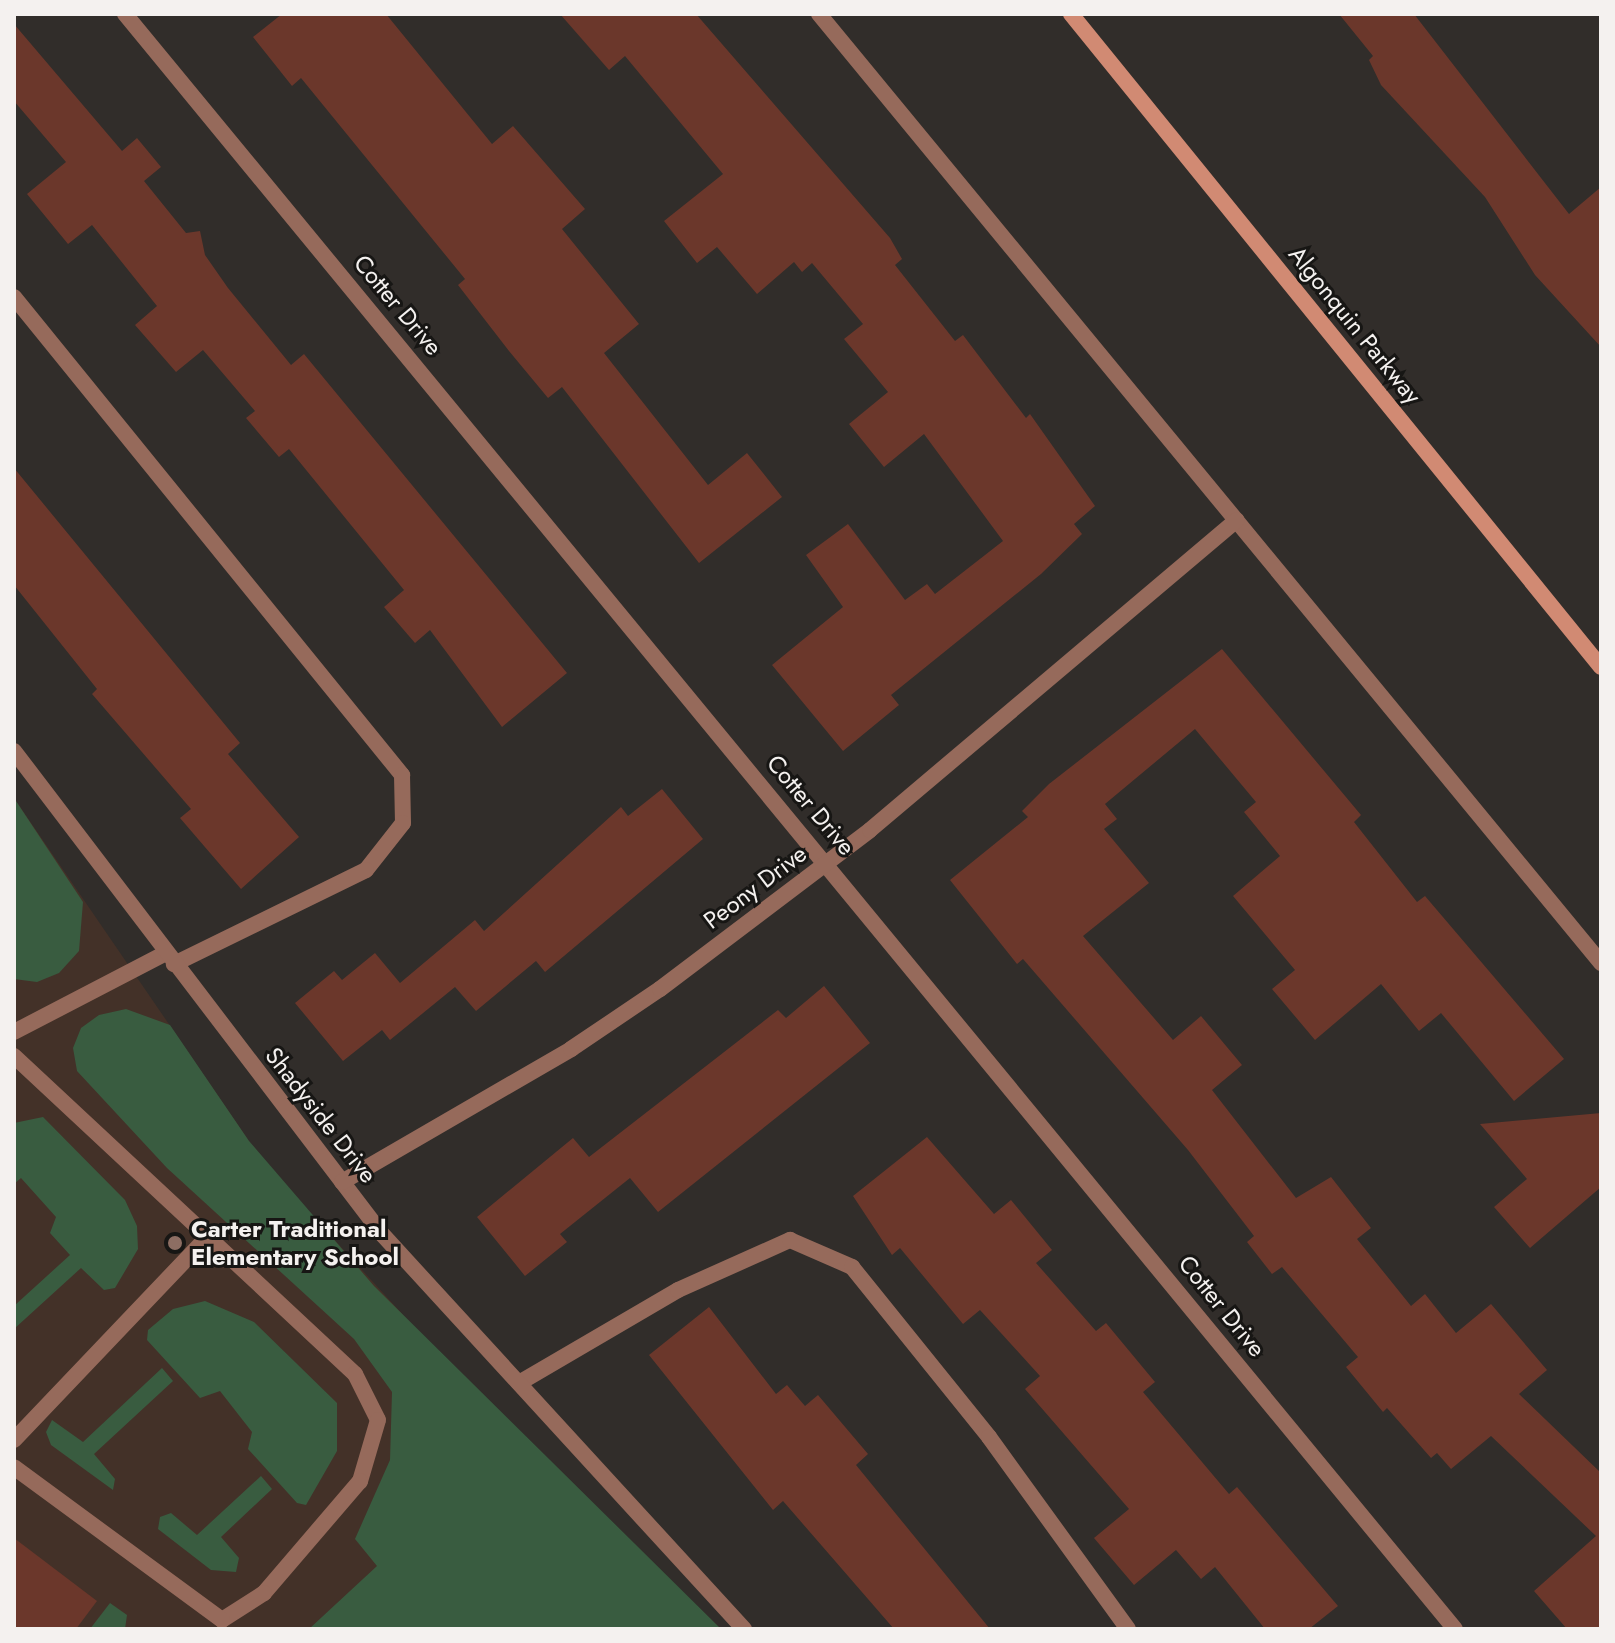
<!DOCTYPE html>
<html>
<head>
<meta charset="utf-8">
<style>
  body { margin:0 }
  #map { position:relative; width:1615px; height:1643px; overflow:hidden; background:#312d2a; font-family:Jost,sans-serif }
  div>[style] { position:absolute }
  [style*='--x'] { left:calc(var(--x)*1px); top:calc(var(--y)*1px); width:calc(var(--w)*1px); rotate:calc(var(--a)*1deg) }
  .education>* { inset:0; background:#433128 }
  .green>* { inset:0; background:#395c40 }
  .building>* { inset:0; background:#6b372b }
  .lane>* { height:16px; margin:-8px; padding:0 8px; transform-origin:8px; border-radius:8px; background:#966a5b }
  .street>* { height:16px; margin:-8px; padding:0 8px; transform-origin:8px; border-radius:8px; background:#966a5b }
  .secondary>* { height:16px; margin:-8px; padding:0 8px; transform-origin:8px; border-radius:8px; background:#d18a73 }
  .dots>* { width:22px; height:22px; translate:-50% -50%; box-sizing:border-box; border:4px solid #171614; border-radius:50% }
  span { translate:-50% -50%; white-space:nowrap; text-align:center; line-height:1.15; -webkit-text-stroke:6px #171614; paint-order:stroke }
  .street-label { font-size:24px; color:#f4f1ef }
  .poi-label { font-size:24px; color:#f4f1ef; font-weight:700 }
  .left { translate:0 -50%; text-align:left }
  .frame { position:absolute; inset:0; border:16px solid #f4f1ef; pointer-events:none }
</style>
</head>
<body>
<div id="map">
  <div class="education">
    <i style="clip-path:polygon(14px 798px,249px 1141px,299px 1201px,448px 1364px,721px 1629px,14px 1629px)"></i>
  </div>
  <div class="green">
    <i style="clip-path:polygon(14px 798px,83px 902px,79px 951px,59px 973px,37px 982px,14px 979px)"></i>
    <i style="clip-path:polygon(126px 1009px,170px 1025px,249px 1141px,374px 1286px,721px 1629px,309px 1629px,377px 1566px,355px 1539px,390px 1460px,392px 1392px,354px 1339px,167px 1168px,77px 1071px,73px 1048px,81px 1028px,99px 1015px)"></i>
    <i style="clip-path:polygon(43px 1117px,125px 1200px,137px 1226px,138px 1249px,115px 1288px,104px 1290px,81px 1268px,14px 1329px,14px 1306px,70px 1255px,50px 1233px,56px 1217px,21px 1178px,14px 1184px,14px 1123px)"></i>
    <i style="clip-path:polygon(205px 1301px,254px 1322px,337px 1403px,337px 1451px,306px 1505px,297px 1503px,248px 1449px,252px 1432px,220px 1391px,200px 1398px,147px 1340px,148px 1330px,173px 1309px)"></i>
    <i style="clip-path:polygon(162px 1368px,173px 1381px,94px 1454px,115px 1479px,113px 1490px,51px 1445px,46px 1432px,52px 1420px,83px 1442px)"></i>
    <i style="clip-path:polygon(261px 1476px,272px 1489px,221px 1537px,239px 1558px,236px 1572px,211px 1570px,158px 1529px,160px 1517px,171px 1513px,197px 1535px)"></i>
    <i style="clip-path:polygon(110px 1603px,127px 1615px,125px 1629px,90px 1629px)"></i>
  </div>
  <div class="building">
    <i style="clip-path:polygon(282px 14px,386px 14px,492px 144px,513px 126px,585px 209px,562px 229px,639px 324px,604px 353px,708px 485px,747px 453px,782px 497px,699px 563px,562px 387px,548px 398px,509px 351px,458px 285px,465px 279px,301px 78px,292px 86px,253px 37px)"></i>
    <i style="clip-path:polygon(560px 14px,696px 14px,890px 238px,902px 259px,895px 265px,955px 341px,963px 335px,1026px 418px,1030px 414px,1095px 506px,1074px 524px,1082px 534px,1041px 574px,891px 695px,899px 705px,843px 751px,772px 665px,843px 607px,806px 555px,848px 524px,905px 600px,927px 584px,935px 594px,1003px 541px,924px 434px,884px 467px,849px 424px,888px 392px,844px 339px,863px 324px,812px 263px,802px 272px,794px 262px,757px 294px,717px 247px,697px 263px,664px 221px,723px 174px,625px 56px,609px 70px)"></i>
    <i style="clip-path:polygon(1339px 14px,1414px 14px,1569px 214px,1601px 187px,1601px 347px,1535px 275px,1485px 197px,1381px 85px,1369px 60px,1373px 56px)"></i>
    <i style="clip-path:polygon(14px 24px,122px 151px,137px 138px,161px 167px,144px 181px,186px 233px,200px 231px,205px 255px,228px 288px,291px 365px,304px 354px,567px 673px,502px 727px,430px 630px,415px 643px,384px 607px,404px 590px,289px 449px,279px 457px,246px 418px,255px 411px,203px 350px,176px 372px,135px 325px,157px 306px,92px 225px,68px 244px,27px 194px,66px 162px,14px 101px)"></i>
    <i style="clip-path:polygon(14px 468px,240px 743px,228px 754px,299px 837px,241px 889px,180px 818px,191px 809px,92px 694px,97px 689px,14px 585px)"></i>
    <i style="clip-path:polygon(1222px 649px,1361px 815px,1354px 822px,1417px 902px,1425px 896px,1564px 1059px,1514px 1101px,1441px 1013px,1419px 1031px,1381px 984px,1315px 1040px,1272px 989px,1295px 970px,1233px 896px,1280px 856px,1244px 812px,1256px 802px,1195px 729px,1105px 804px,1117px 819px,1104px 829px,1149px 883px,1083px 936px,1173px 1040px,1201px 1016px,1242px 1065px,1212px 1090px,1296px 1198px,1331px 1177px,1371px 1228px,1357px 1239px,1411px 1306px,1425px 1294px,1456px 1333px,1491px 1304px,1547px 1370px,1519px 1394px,1601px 1473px,1601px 1629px,1567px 1629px,1534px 1591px,1596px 1536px,1491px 1436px,1451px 1469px,1437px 1453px,1431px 1458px,1387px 1408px,1383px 1412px,1346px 1367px,1358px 1357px,1282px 1267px,1272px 1274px,1247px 1242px,1254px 1236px,1188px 1150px,1023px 959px,1017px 964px,950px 880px,1028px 817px,1022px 811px,1049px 784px)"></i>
    <i style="clip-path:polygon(662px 789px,703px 839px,545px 972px,536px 961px,476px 1011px,455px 987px,390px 1040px,382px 1030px,343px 1061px,295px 1003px,334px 971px,342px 980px,375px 953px,400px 983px,475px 920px,484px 931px,621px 807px,628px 816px)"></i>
    <i style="clip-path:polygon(824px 986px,870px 1043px,658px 1212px,630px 1178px,560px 1234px,567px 1242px,525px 1276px,477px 1217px,573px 1138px,589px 1157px,778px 1010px,786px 1018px)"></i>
    <i style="clip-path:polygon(1601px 1113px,1601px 1187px,1530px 1248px,1494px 1207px,1527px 1179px,1480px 1124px)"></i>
    <i style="clip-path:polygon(927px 1137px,994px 1214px,1011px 1200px,1052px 1250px,1036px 1263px,1096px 1331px,1106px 1323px,1155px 1382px,1143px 1392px,1229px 1494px,1237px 1487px,1338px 1606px,1309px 1629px,1265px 1629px,1215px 1567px,1201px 1579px,1176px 1550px,1134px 1585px,1094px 1538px,1129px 1509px,1025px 1389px,1040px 1376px,980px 1310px,963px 1324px,900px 1248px,892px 1255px,853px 1196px)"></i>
    <i style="clip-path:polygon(709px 1307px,776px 1394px,787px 1385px,805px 1406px,818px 1395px,868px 1454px,856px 1465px,990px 1629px,894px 1629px,783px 1501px,773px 1510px,649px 1355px)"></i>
    <i style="clip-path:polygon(14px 1538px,97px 1601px,76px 1629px,14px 1629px)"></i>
  </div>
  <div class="lane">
    <i style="--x:14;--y:297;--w:616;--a:50.93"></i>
    <i style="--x:402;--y:775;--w:48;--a:88.8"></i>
    <i style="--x:403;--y:823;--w:60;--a:128.2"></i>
    <i style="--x:366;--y:870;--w:214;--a:153.9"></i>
    <i style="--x:14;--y:1032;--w:171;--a:-27.5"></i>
    <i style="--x:14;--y:1056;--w:466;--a:43"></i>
    <i style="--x:355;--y:1374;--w:51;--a:63.4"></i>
    <i style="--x:378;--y:1420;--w:64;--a:106.4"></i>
    <i style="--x:360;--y:1481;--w:148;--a:130.6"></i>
    <i style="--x:264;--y:1593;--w:50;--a:147.3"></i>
    <i style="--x:222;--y:1620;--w:258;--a:-143.7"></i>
    <i style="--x:519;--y:1383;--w:184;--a:-30.3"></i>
    <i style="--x:678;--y:1290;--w:123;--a:-24.1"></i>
    <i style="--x:790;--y:1240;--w:68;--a:23.5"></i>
    <i style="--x:852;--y:1267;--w:218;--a:51.1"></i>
    <i style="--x:989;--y:1437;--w:237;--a:54.1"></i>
    <i style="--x:14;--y:1440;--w:280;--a:-46.4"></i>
  </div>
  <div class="street">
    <i style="--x:125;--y:14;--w:2092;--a:50.53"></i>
    <i style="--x:819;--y:14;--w:1230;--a:50.51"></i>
    <i style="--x:14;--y:751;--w:607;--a:52.7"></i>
    <i style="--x:382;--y:1234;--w:536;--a:47.5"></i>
    <i style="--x:342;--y:1182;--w:265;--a:-30.1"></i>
    <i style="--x:571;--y:1049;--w:107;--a:-34"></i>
    <i style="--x:660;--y:989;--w:263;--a:-37.1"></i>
    <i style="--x:870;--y:830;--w:480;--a:-40.2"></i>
  </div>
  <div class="secondary">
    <i style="--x:1071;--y:14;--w:841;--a:50.94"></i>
  </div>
  <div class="dots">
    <i style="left:175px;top:1243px;background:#8d6e63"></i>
  </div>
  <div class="street-label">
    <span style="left:398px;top:305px;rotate:50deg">Cotter Drive</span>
    <span style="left:1355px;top:325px;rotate:51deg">Algonquin Parkway</span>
    <span style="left:811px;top:805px;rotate:50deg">Cotter Drive</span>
    <span style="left:755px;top:887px;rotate:-37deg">Peony Drive</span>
    <span style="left:321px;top:1115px;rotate:52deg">Shadyside Drive</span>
    <span style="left:1222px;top:1306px;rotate:51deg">Cotter Drive</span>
  </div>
  <div class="poi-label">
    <span class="left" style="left:191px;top:1243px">Carter Traditional<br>Elementary School</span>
  </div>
  <div class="frame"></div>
</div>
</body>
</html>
